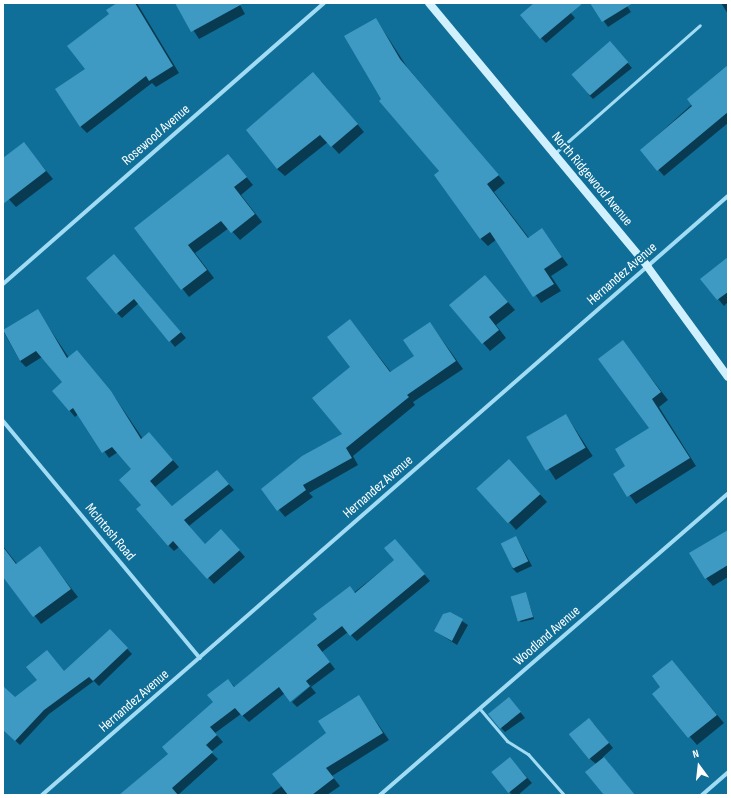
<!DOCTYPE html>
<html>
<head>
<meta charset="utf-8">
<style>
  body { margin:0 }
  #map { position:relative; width:731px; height:798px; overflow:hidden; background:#106f98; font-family:"Sofia Sans Condensed",sans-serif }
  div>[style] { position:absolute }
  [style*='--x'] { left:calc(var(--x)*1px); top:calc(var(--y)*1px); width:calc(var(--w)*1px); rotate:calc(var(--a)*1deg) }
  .shadow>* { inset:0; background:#0007; transform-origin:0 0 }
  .building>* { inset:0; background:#3e9ac2; transform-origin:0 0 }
  .lane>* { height:3px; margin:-1.5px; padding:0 1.5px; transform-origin:1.5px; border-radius:1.5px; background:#a1dcf4 }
  .street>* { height:4px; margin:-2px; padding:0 2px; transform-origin:2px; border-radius:2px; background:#a1dcf4 }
  .secondary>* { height:8px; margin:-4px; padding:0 4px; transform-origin:4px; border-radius:4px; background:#d1f0fd }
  span { translate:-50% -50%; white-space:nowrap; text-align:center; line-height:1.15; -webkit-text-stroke:4px #106f98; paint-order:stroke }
  .street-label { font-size:14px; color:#fff }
  .frame { position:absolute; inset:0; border:4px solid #fff; pointer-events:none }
  .north { position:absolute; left:679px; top:746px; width:40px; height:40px; -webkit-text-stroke:3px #106f98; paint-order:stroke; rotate:345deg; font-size:11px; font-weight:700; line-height:16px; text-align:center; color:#fff }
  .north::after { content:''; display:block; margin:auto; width:14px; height:18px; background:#fff; clip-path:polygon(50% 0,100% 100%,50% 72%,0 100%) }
</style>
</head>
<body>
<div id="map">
  <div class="shadow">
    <i style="clip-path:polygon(119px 3px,137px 3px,179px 73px,156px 87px,152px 83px,87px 133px,80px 126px,87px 69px,110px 14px)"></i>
    <i style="clip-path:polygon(176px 3px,239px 3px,245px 14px,199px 39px)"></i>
    <i style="clip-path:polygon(535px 3px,562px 3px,575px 18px,546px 43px,541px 38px)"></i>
    <i style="clip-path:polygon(591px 3px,625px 3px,631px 12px,608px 27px)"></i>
    <i style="clip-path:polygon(721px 3px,728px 3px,728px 14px)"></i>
    <i style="clip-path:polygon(376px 19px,407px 67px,505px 183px,494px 192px,529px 238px,542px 229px,568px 265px,551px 276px,561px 291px,541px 303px,497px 239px,488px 246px,481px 239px,435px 175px,440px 172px,383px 100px)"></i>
    <i style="clip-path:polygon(615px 48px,632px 68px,593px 99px,588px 94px)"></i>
    <i style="clip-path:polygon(728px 72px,728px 123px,664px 176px,641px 150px)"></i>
    <i style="clip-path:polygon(321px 81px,364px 132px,339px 154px,328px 142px,285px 176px,277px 169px)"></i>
    <i style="clip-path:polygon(24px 144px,53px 179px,16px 207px,3px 193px,3px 160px)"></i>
    <i style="clip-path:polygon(235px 163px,253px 185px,241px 195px,262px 222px,240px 240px,229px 228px,195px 253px,214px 278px,189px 297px,135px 229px)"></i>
    <i style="clip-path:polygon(728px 258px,728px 302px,724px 306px,702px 280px)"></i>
    <i style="clip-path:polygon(119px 261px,186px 338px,175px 347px,139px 303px,122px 318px,117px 313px)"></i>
    <i style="clip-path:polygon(485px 276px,515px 310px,496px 325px,506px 338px,490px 351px,450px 305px)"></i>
    <i style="clip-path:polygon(38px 311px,69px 358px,82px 357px,116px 399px,143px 439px,154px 439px,179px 467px,155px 487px,173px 507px,217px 471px,234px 490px,189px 526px,205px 545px,227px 536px,245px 557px,214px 584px,179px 547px,174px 551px,168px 545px,142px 505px,133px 470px,118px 452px,109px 458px,78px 414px,75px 417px,53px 391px,64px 382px,42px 357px,26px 367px,20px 361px,3px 331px)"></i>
    <i style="clip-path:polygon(350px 320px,391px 372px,415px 357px,430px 323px,463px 369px,413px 402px,415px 405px,353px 456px,358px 465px,309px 493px,313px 497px,285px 517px,262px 489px,343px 434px,351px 367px)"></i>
    <i style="clip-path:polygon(623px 342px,668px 400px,659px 407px,696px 466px,636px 504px,614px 474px,627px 466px,650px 428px)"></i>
    <i style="left:566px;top:415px;width:49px;height:44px;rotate:57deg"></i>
    <i style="clip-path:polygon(516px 468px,547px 502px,516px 530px,509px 522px)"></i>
    <i style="clip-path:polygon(728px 531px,728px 577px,713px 586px,706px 578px)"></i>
    <i style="clip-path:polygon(516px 537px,532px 566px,517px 573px,512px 568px)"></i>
    <i style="clip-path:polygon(395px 540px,430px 581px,357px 641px,348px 632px,322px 652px,335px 669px,311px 687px,316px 693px,297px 707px,292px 702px,314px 683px,290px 700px,285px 693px,249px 722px,241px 714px,215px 733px,223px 742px,211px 752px,218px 759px,178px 795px,121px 795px,170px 754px,214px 702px,228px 680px,235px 687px,395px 560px)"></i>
    <i style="clip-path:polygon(3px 546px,17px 564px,40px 548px,78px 597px,41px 624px,3px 575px)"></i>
    <i style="clip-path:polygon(526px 593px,534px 619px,521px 622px,518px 620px)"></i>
    <i style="clip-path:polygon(450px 613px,468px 625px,457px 645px,435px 631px)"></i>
    <i style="clip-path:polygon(110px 630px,132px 654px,99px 686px,94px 681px,49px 714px,20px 745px,3px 729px,3px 700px,15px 699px,65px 672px)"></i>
    <i style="clip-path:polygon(672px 661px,724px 723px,697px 745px,653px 694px,662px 687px)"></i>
    <i style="clip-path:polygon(359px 697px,389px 740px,332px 776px,340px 786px,327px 795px,270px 795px,282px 786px)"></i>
    <i style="clip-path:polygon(509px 698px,525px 718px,505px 732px,500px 727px)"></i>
    <i style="clip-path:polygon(594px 724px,613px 748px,603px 757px,609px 763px,596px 764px,590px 759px)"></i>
    <i style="clip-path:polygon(515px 764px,532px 783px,518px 795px,512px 795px,493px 773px)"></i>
  </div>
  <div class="building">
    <i style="clip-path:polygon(117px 3px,135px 3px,173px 66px,149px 81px,146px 76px,80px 127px,55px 89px,85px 69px,67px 46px,109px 14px,106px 10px)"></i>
    <i style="clip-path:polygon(175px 3px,244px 3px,191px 32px)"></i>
    <i style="clip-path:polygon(534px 3px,583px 3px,540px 39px,520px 15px)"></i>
    <i style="clip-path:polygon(590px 3px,633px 3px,602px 22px)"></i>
    <i style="clip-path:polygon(376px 18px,400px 59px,499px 175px,487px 184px,528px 238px,542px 228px,562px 257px,544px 269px,554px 284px,533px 297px,490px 232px,480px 239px,434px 175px,439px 171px,379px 101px,381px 99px,344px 36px)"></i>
    <i style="left:610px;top:41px;width:28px;height:51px;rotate:49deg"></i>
    <i style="clip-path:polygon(728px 65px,728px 112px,657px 171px,640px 150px,692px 106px,687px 99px)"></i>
    <i style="clip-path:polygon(313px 72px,358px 124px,331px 147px,320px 135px,277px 169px,246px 130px)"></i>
    <i style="clip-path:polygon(24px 142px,46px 171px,3px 204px,3px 158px)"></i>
    <i style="clip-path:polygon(228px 154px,247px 177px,234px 187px,255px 214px,231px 233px,221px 221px,188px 245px,207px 270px,181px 290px,134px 228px)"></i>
    <i style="clip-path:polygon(114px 254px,181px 332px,169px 342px,134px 299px,116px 314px,86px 278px)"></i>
    <i style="clip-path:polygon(728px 257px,728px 292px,717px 300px,700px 279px)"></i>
    <i style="clip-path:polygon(485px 275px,508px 302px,489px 317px,499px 330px,482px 344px,449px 305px)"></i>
    <i style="clip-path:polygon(38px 309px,67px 358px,77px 350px,111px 391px,141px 439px,149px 432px,173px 460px,150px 481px,172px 506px,217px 470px,229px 484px,184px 520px,205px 544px,221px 529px,240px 550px,207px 579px,173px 541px,168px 546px,136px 509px,141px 505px,119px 480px,131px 469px,112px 447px,102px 453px,73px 408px,69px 411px,52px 391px,62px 382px,36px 351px,20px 361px,3px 330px)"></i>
    <i style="clip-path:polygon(350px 319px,390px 372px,414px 356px,403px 340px,430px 322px,456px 361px,407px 395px,409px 397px,346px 448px,352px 458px,303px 485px,306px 490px,277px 511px,261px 489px,302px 456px,342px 434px,312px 398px,350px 367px,327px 337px)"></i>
    <i style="clip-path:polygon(623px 340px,661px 392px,652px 399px,690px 458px,627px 497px,613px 474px,625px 466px,615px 449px,649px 428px,598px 359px)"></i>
    <i style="left:566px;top:414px;width:39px;height:46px;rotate:60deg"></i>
    <i style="left:509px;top:459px;width:47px;height:44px;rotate:48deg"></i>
    <i style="clip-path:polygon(728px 530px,728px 565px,705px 579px,689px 553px)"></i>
    <i style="left:516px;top:536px;width:28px;height:17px;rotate:64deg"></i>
    <i style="clip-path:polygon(395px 539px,425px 574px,350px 636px,342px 626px,317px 645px,330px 662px,306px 681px,310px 686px,290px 702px,279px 687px,242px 716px,235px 708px,210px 727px,217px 735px,206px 745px,213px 752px,172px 788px,178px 795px,119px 795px,168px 754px,162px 747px,213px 702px,207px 695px,228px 679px,234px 687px,317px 619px,313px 614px,350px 586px,355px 593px,394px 560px,384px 548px)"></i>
    <i style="clip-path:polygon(40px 546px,71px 589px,33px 617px,3px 577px,3px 547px,16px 564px)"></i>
    <i style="left:526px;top:592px;width:26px;height:16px;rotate:74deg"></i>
    <i style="clip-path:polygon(450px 612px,463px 619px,452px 641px,434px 631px,443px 614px)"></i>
    <i style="clip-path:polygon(110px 629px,128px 648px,93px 681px,89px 677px,44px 710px,15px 741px,3px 730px,3px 686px,15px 697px,37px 680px,26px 667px,47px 650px,64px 671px)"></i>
    <i style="clip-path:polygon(672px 660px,717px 715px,688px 738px,652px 694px,660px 687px,652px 676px)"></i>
    <i style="clip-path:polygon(359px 695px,383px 733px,326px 768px,334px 778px,312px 795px,288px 795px,272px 774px,326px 733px,318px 721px)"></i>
    <i style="left:509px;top:697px;width:19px;height:27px;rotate:51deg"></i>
    <i style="left:589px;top:718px;width:32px;height:26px;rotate:51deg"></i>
    <i style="left:510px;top:757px;width:27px;height:24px;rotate:51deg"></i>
    <i style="clip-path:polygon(604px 757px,635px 795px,604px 795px,585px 772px)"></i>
  </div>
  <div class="lane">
    <i style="--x:555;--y:153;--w:193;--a:-41.4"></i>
    <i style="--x:480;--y:709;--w:42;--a:49.8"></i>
    <i style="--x:507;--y:741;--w:25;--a:32"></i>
    <i style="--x:528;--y:754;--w:55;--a:48.7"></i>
  </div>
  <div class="street">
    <i style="--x:3;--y:284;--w:427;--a:-41.2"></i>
    <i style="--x:3;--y:421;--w:308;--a:50.3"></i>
    <i style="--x:42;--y:795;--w:911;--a:-41.13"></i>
    <i style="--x:380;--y:795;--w:460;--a:-40.9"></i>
    <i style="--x:702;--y:795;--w:35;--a:-41"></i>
  </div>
  <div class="secondary">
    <i style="--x:429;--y:3;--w:342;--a:50.3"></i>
    <i style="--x:647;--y:266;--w:137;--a:53.9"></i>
  </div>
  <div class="street-label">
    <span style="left:156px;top:135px;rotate:-41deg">Rosewood Avenue</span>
    <span style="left:592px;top:179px;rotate:50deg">North Ridgewood Avenue</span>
    <span style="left:622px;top:274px;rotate:-41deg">Hernandez Avenue</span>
    <span style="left:378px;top:487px;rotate:-41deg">Hernandez Avenue</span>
    <span style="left:110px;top:532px;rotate:50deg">McIntosh Road</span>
    <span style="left:547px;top:636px;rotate:-41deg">Woodland Avenue</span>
    <span style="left:134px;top:701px;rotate:-41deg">Hernandez Avenue</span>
  </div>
  <div class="frame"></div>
  <div class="north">N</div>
</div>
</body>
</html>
